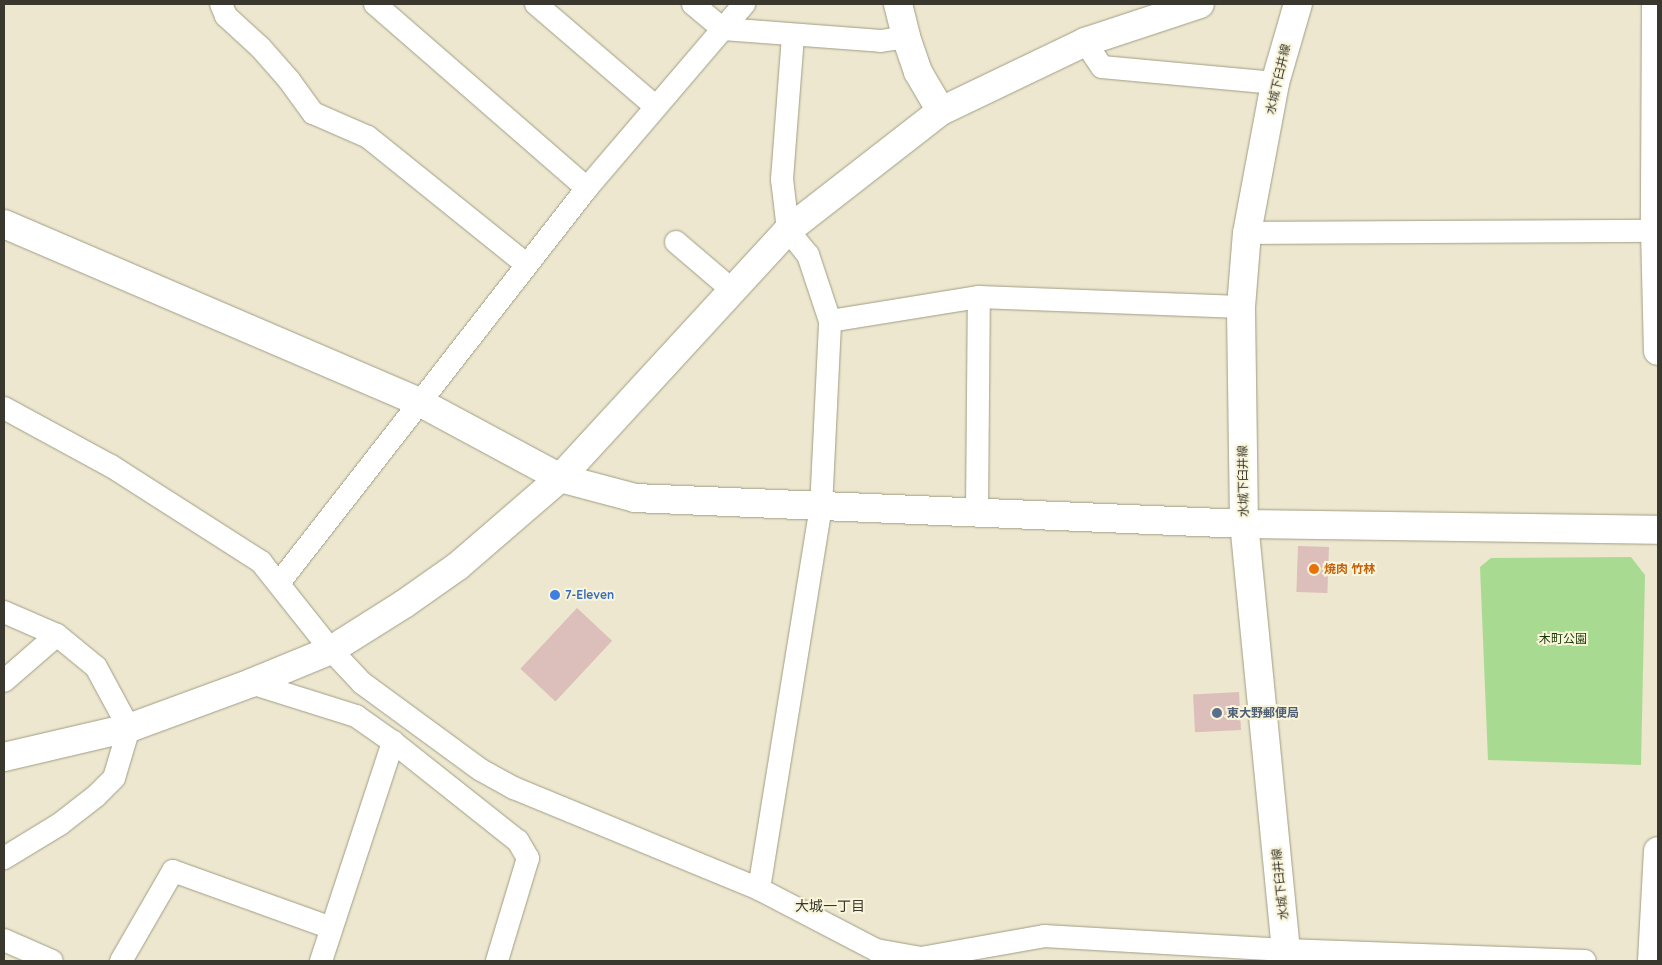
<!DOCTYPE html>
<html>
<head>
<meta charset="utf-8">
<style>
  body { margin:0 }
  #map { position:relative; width:1662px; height:965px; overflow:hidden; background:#ece7ce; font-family:Quicksand,"Noto Sans JP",sans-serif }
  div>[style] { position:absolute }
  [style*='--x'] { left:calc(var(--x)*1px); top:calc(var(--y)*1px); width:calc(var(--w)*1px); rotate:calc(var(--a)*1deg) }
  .green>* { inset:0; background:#a8db91 }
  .building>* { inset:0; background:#dcbebb; transform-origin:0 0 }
  .roads { filter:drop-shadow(0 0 1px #a19d85) drop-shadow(0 0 1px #a19d85) }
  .minor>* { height:22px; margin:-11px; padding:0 11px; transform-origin:11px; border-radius:11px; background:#fff }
  .tertiary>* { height:28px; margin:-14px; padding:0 14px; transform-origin:14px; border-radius:14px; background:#fff }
  .secondary>* { height:28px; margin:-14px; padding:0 14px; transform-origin:14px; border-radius:14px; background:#fff }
  .dots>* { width:14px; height:14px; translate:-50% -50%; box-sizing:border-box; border:2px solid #f9f5db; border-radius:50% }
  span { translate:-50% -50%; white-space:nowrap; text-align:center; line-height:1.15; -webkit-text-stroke:4px #f9f5db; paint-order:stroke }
  .street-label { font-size:12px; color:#3a382e }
  .food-label { font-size:12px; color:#c56008; font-weight:700 }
  .left { translate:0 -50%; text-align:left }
  .shop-label { font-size:12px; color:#366cbe; font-weight:700 }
  .park-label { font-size:12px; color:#163700 }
  .service-label { font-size:12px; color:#4e5e75; font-weight:700 }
  .neighbourhood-label { font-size:14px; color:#3a382e }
  .frame { position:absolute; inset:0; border:5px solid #3a382e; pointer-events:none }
</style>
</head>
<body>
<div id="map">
  <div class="green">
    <i style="clip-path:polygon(1631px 557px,1645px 575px,1641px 765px,1488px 760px,1480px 567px,1491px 558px)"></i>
  </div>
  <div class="building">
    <i style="left:1298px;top:546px;width:31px;height:46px;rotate:2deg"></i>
    <i style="left:577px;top:608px;width:48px;height:83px;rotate:43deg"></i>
    <i style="left:1239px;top:692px;width:38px;height:46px;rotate:87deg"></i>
  </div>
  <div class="roads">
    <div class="minor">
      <i style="--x:221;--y:4;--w:13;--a:67"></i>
      <i style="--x:226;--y:16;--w:46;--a:42.4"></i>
      <i style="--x:260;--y:47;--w:44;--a:48.7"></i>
      <i style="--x:289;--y:80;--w:41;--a:54"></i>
      <i style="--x:313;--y:113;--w:60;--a:23.6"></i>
      <i style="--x:368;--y:137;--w:204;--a:38.8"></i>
      <i style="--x:375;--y:4;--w:281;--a:41"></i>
      <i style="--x:536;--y:4;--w:158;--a:40.6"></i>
      <i style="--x:693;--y:4;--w:39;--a:40"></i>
      <i style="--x:723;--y:29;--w:158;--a:4.3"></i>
      <i style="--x:881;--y:41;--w:25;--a:-9"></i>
      <i style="--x:1085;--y:42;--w:30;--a:56"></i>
      <i style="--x:1102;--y:67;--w:174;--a:5.3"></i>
      <i style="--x:1247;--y:233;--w:408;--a:-0.3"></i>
      <i style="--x:676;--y:242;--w:72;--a:40.5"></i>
      <i style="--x:830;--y:321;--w:151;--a:-9.2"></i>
      <i style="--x:979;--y:297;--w:262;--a:2.2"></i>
      <i style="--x:4;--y:408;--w:122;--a:28.5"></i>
      <i style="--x:111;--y:466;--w:178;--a:32.6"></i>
      <i style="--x:261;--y:562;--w:112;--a:51.5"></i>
      <i style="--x:331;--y:650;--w:45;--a:46.8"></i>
      <i style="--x:362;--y:683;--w:147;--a:36.2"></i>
      <i style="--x:481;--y:770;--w:38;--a:29"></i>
      <i style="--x:514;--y:788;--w:265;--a:22.4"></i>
      <i style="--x:759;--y:889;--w:132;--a:27.5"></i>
      <i style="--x:876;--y:950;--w:46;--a:10.1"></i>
      <i style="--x:921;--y:958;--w:125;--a:-10.1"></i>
      <i style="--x:1044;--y:936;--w:242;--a:3.3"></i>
      <i style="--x:1286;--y:950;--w:299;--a:2.1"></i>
      <i style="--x:977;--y:511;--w:214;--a:-89.5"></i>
      <i style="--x:279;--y:583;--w:501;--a:-52.05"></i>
      <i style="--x:587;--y:188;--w:242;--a:-49.5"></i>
      <i style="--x:4;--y:612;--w:58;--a:23.5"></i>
      <i style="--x:57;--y:635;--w:50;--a:39.4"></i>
      <i style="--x:96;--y:667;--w:69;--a:61.6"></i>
      <i style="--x:129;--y:728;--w:52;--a:106.7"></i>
      <i style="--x:114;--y:778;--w:25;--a:135"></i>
      <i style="--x:96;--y:796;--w:46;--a:142.1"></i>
      <i style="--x:60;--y:824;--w:66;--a:148.7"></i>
      <i style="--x:4;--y:681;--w:70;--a:-41"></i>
      <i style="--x:251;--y:683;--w:110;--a:17.4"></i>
      <i style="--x:356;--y:716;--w:45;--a:35.1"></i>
      <i style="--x:393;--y:742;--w:159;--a:38.4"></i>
      <i style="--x:518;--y:841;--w:20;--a:60"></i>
      <i style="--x:528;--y:858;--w:108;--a:106.8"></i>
      <i style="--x:759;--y:889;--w:386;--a:-80.8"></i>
      <i style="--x:821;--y:508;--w:187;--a:-87.2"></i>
      <i style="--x:830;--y:321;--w:70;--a:-108.4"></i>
      <i style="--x:808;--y:255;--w:32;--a:-129"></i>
      <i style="--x:788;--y:230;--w:51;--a:-96.7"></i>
      <i style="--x:782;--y:179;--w:144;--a:-85.6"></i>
      <i style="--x:4;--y:940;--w:52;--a:23.6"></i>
      <i style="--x:121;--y:961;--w:104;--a:-60"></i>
      <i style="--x:173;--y:871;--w:168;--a:19.8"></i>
      <i style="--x:321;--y:961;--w:231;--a:-71.8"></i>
    </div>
    <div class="tertiary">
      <i style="--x:898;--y:4;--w:34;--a:76"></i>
      <i style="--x:906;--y:37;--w:37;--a:71"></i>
      <i style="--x:918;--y:72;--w:45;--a:59.5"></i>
      <i style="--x:1656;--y:4;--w:227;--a:90.3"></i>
      <i style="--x:1655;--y:231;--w:120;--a:88.6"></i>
      <i style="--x:4;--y:224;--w:454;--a:23.2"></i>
      <i style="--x:421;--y:403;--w:158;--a:28.3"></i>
      <i style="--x:560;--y:478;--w:78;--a:14.9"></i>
      <i style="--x:635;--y:498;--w:610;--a:2.44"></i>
      <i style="--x:1244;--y:524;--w:414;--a:0.8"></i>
      <i style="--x:4;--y:757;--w:128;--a:-13.1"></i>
      <i style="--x:129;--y:728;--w:130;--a:-20.2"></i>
      <i style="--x:251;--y:683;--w:87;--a:-22.4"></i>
      <i style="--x:331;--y:650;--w:86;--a:-32.2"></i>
      <i style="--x:404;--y:604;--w:66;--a:-35.1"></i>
      <i style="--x:458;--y:566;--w:135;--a:-40.8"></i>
      <i style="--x:560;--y:478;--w:337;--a:-47.4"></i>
      <i style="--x:788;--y:230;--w:194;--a:-37.9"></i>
      <i style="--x:941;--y:111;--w:160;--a:-25.6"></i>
      <i style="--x:1085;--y:42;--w:121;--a:-18.3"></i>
      <i style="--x:1652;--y:961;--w:110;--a:-86.9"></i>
    </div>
    <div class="secondary">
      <i style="--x:1287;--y:961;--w:439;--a:-95.6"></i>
      <i style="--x:1244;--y:524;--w:217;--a:-90.8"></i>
      <i style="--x:1241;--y:307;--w:74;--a:-85.4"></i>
      <i style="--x:1247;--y:233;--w:153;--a:-79.4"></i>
      <i style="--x:1275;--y:83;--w:82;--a:-73.8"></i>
    </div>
  </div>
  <div class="dots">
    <i style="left:1314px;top:569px;background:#e8710a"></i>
    <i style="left:555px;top:595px;background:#3f7fe0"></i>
    <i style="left:1217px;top:713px;background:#5c6f8a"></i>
  </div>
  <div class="street-label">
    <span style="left:1278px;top:79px;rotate:-77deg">水城下臼井線</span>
    <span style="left:1243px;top:481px;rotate:-91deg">水城下臼井線</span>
    <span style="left:1280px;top:884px;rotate:-96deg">水城下臼井線</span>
  </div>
  <div class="food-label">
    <span class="left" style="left:1324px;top:569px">焼肉 竹林</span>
  </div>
  <div class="shop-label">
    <span class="left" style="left:565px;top:595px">7-Eleven</span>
  </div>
  <div class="park-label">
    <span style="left:1563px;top:639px">木町公園</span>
  </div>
  <div class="service-label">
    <span class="left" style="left:1227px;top:713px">東大野郵便局</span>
  </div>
  <div class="neighbourhood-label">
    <span style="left:830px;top:906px">大城一丁目</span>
  </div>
  <div class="frame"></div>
</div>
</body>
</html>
